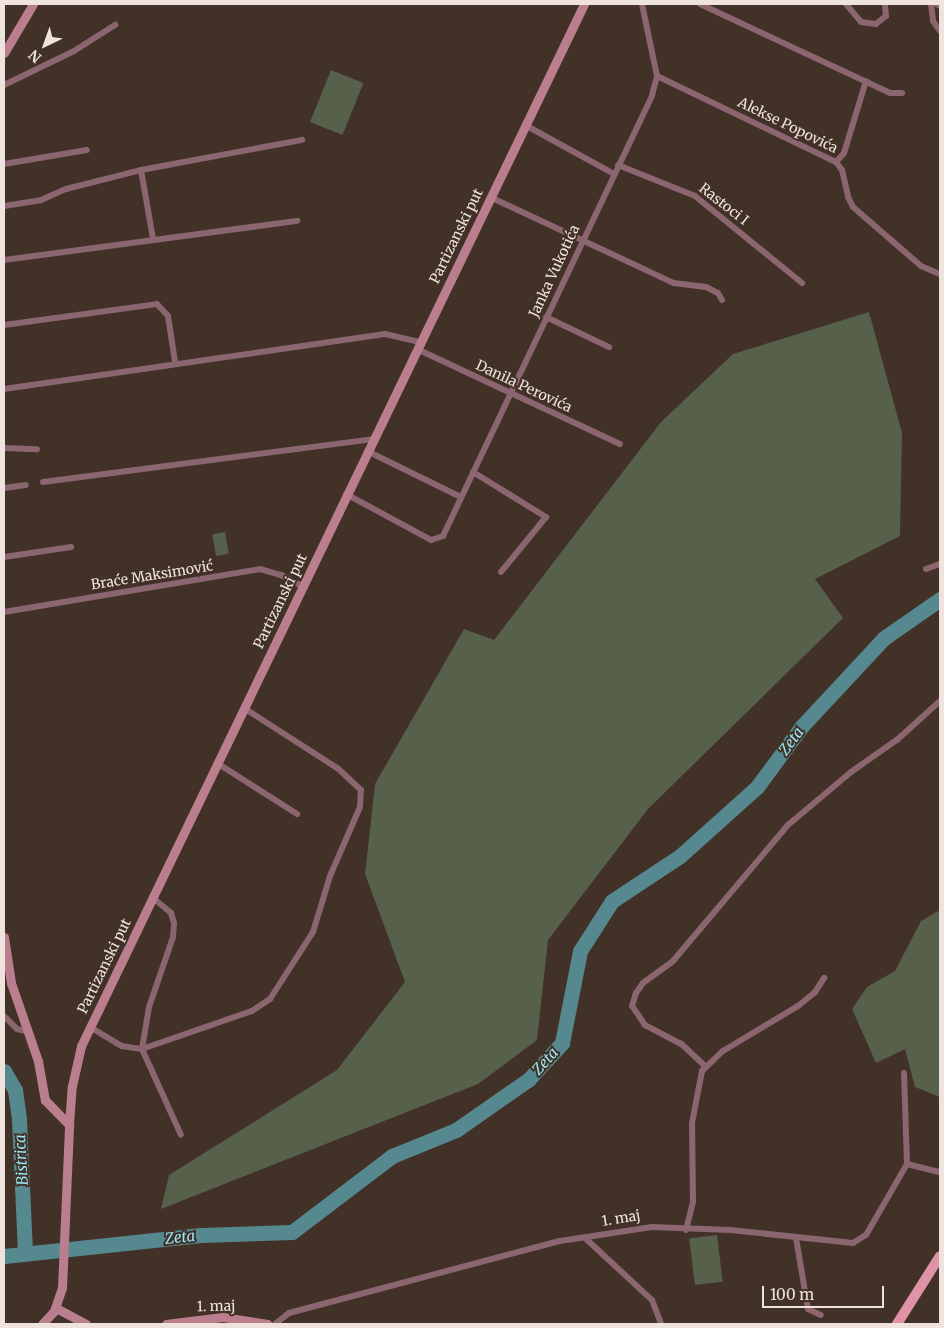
<!DOCTYPE html>
<html>
<head>
<meta charset="utf-8">
<style>
  body { margin:0 }
  #map { position:relative; width:944px; height:1328px; overflow:hidden; background:#423127; font-family:Merriweather,serif }
  div>[style] { position:absolute }
  [style*='--x'] { left:calc(var(--x)*1px); top:calc(var(--y)*1px); width:calc(var(--w)*1px); rotate:calc(var(--a)*1deg) }
  .green>* { inset:0; background:#56604a; transform-origin:0 0 }
  .river>* { height:15px; margin:-7.5px; padding:0 7.5px; transform-origin:7.5px; border-radius:7.5px; background:#568890 }
  .street>* { height:6px; margin:-3px; padding:0 3px; transform-origin:3px; border-radius:3px; background:#8b656f }
  .secondary>* { height:9px; margin:-4.5px; padding:0 4.5px; transform-origin:4.5px; border-radius:4.5px; background:#bb7e8f }
  .primary>* { height:10px; margin:-5px; padding:0 5px; transform-origin:5px; border-radius:5px; background:#e092a8 }
  span { translate:-50% -50%; white-space:nowrap; text-align:center; line-height:1.15; -webkit-text-stroke:4px #423127; paint-order:stroke }
  .street-label { font-size:14px; color:#efe3dd }
  .water-label { font-size:15px; color:#95ebf8; font-style:italic }
  .frame { position:absolute; inset:0; border:5px solid #efe3dd; pointer-events:none }
  .north { position:absolute; left:20px; top:20px; width:50px; height:50px; -webkit-text-stroke:4px #423127; paint-order:stroke; rotate:222deg; font-size:14px; font-weight:700; line-height:20px; text-align:center; color:#efe3dd }
  .north::after { content:''; display:block; margin:auto; width:18px; height:22px; background:#efe3dd; clip-path:polygon(50% 0,100% 100%,50% 72%,0 100%) }
  .scale { position:absolute; left:762px; top:1286px; width:122px; height:22px; box-sizing:border-box; border:2px solid #efe3dd; border-top:0; padding-left:6px; font-size:15px; line-height:18px; white-space:nowrap; color:#efe3dd; -webkit-text-stroke:4px #423127; paint-order:stroke }
</style>
</head>
<body>
<div id="map">
  <div class="green">
    <i style="left:331px;top:70px;width:35px;height:56px;rotate:22deg"></i>
    <i style="clip-path:polygon(869px 312px,902px 433px,900px 536px,815px 579px,843px 618px,648px 809px,548px 940px,537px 1040px,478px 1084px,161px 1209px,169px 1175px,337px 1070px,405px 982px,365px 874px,375px 784px,464px 629px,494px 640px,661px 422px,733px 354px)"></i>
    <i style="left:225px;top:532px;width:22px;height:13px;rotate:80deg"></i>
    <i style="clip-path:polygon(938px 911px,940px 914px,940px 1097px,915px 1087px,905px 1049px,876px 1063px,852px 1009px,867px 987px,895px 971px,921px 921px)"></i>
    <i style="left:717px;top:1235px;width:47px;height:28px;rotate:83deg"></i>
  </div>
  <div class="river">
    <i style="--x:4;--y:1071;--w:22;--a:60"></i>
    <i style="--x:15;--y:1090;--w:30;--a:82"></i>
    <i style="--x:19;--y:1120;--w:132;--a:87.4"></i>
    <i style="--x:4;--y:1256;--w:198;--a:-6.1"></i>
    <i style="--x:201;--y:1235;--w:91;--a:-1.9"></i>
    <i style="--x:292;--y:1232;--w:126;--a:-37.2"></i>
    <i style="--x:392;--y:1156;--w:69;--a:-22.1"></i>
    <i style="--x:456;--y:1130;--w:89;--a:-34.9"></i>
    <i style="--x:529;--y:1079;--w:49;--a:-47.5"></i>
    <i style="--x:562;--y:1043;--w:94;--a:-78.9"></i>
    <i style="--x:580;--y:951;--w:59;--a:-57.4"></i>
    <i style="--x:612;--y:901;--w:82;--a:-33.5"></i>
    <i style="--x:680;--y:856;--w:103;--a:-41.9"></i>
    <i style="--x:757;--y:787;--w:76;--a:-53.6"></i>
    <i style="--x:802;--y:726;--w:120;--a:-47"></i>
    <i style="--x:884;--y:638;--w:68;--a:-34.9"></i>
  </div>
  <div class="street">
    <i style="--x:700;--y:4;--w:210;--a:25.1"></i>
    <i style="--x:890;--y:93;--w:12;--a:0"></i>
    <i style="--x:846;--y:4;--w:23;--a:50"></i>
    <i style="--x:861;--y:22;--w:15;--a:8"></i>
    <i style="--x:876;--y:24;--w:13;--a:-39"></i>
    <i style="--x:886;--y:16;--w:12;--a:-95"></i>
    <i style="--x:931;--y:4;--w:17;--a:83"></i>
    <i style="--x:933;--y:21;--w:12;--a:55"></i>
    <i style="--x:936;--y:4;--w:4;--a:27"></i>
    <i style="--x:657;--y:76;--w:199;--a:25.7"></i>
    <i style="--x:836;--y:162;--w:10;--a:53"></i>
    <i style="--x:842;--y:170;--w:28;--a:77"></i>
    <i style="--x:848;--y:197;--w:11;--a:63"></i>
    <i style="--x:853;--y:207;--w:90;--a:40.9"></i>
    <i style="--x:921;--y:266;--w:21;--a:23"></i>
    <i style="--x:4;--y:85;--w:78;--a:-25.9"></i>
    <i style="--x:74;--y:51;--w:49;--a:-32.4"></i>
    <i style="--x:525;--y:125;--w:102;--a:28.8"></i>
    <i style="--x:836;--y:162;--w:12;--a:-48"></i>
    <i style="--x:844;--y:153;--w:75;--a:-73"></i>
    <i style="--x:4;--y:164;--w:84;--a:-9.6"></i>
    <i style="--x:618;--y:165;--w:83;--a:21.9"></i>
    <i style="--x:695;--y:196;--w:138;--a:39.1"></i>
    <i style="--x:141;--y:170;--w:70;--a:80.1"></i>
    <i style="--x:490;--y:197;--w:203;--a:25.1"></i>
    <i style="--x:674;--y:283;--w:32;--a:7"></i>
    <i style="--x:706;--y:287;--w:13;--a:27"></i>
    <i style="--x:718;--y:293;--w:8;--a:60"></i>
    <i style="--x:4;--y:206;--w:37;--a:-9"></i>
    <i style="--x:41;--y:200;--w:27;--a:-24"></i>
    <i style="--x:66;--y:189;--w:77;--a:-14.2"></i>
    <i style="--x:141;--y:170;--w:164;--a:-10.6"></i>
    <i style="--x:4;--y:260;--w:296;--a:-7.6"></i>
    <i style="--x:546;--y:317;--w:70;--a:25.5"></i>
    <i style="--x:4;--y:325;--w:154;--a:-7.8"></i>
    <i style="--x:157;--y:304;--w:16;--a:47"></i>
    <i style="--x:168;--y:316;--w:47;--a:81.3"></i>
    <i style="--x:417;--y:349;--w:224;--a:25.1"></i>
    <i style="--x:4;--y:389;--w:385;--a:-8.2"></i>
    <i style="--x:385;--y:334;--w:36;--a:13"></i>
    <i style="--x:4;--y:448;--w:33;--a:2"></i>
    <i style="--x:367;--y:451;--w:105;--a:26.1"></i>
    <i style="--x:473;--y:472;--w:86;--a:31.7"></i>
    <i style="--x:546;--y:517;--w:71;--a:129.3"></i>
    <i style="--x:43;--y:482;--w:333;--a:-7.4"></i>
    <i style="--x:4;--y:488;--w:22;--a:-8"></i>
    <i style="--x:346;--y:494;--w:97;--a:28.4"></i>
    <i style="--x:431;--y:540;--w:13;--a:-18"></i>
    <i style="--x:443;--y:536;--w:488;--a:-64.6"></i>
    <i style="--x:652;--y:95;--w:20;--a:-75"></i>
    <i style="--x:657;--y:76;--w:74;--a:-101.8"></i>
    <i style="--x:4;--y:557;--w:68;--a:-8.5"></i>
    <i style="--x:926;--y:569;--w:15;--a:-20"></i>
    <i style="--x:4;--y:612;--w:260;--a:-9.5"></i>
    <i style="--x:260;--y:569;--w:22;--a:16"></i>
    <i style="--x:281;--y:575;--w:24;--a:28"></i>
    <i style="--x:217;--y:763;--w:95;--a:32.5"></i>
    <i style="--x:152;--y:897;--w:25;--a:40"></i>
    <i style="--x:171;--y:913;--w:10;--a:73"></i>
    <i style="--x:174;--y:923;--w:14;--a:94"></i>
    <i style="--x:173;--y:937;--w:74;--a:108.9"></i>
    <i style="--x:149;--y:1007;--w:43;--a:99.5"></i>
    <i style="--x:142;--y:1049;--w:94;--a:65.6"></i>
    <i style="--x:4;--y:1016;--w:18;--a:45"></i>
    <i style="--x:17;--y:1029;--w:8;--a:14"></i>
    <i style="--x:90;--y:1027;--w:37;--a:31"></i>
    <i style="--x:122;--y:1046;--w:20;--a:9"></i>
    <i style="--x:142;--y:1049;--w:116;--a:-19.1"></i>
    <i style="--x:252;--y:1011;--w:22;--a:-34"></i>
    <i style="--x:270;--y:999;--w:80;--a:-57.3"></i>
    <i style="--x:313;--y:932;--w:59;--a:-73.1"></i>
    <i style="--x:330;--y:876;--w:75;--a:-66.5"></i>
    <i style="--x:360;--y:807;--w:17;--a:-87"></i>
    <i style="--x:361;--y:790;--w:33;--a:-137"></i>
    <i style="--x:337;--y:768;--w:111;--a:-147.2"></i>
    <i style="--x:705;--y:1066;--w:33;--a:-137"></i>
    <i style="--x:681;--y:1044;--w:41;--a:-152.2"></i>
    <i style="--x:645;--y:1025;--w:23;--a:-124"></i>
    <i style="--x:632;--y:1006;--w:14;--a:-73"></i>
    <i style="--x:636;--y:993;--w:12;--a:-55"></i>
    <i style="--x:643;--y:983;--w:37;--a:-36"></i>
    <i style="--x:673;--y:961;--w:178;--a:-49.8"></i>
    <i style="--x:788;--y:825;--w:82;--a:-40.1"></i>
    <i style="--x:851;--y:772;--w:57;--a:-35.1"></i>
    <i style="--x:898;--y:739;--w:57;--a:-42.1"></i>
    <i style="--x:904;--y:1073;--w:91;--a:88.1"></i>
    <i style="--x:686;--y:1230;--w:29;--a:-76"></i>
    <i style="--x:693;--y:1202;--w:79;--a:-90.7"></i>
    <i style="--x:692;--y:1123;--w:53;--a:-79.1"></i>
    <i style="--x:702;--y:1071;--w:29;--a:-44"></i>
    <i style="--x:723;--y:1051;--w:87;--a:-31"></i>
    <i style="--x:798;--y:1006;--w:22;--a:-39"></i>
    <i style="--x:815;--y:992;--w:17;--a:-57"></i>
    <i style="--x:585;--y:1238;--w:91;--a:42.8"></i>
    <i style="--x:652;--y:1300;--w:26;--a:69"></i>
    <i style="--x:796;--y:1238;--w:72;--a:80.4"></i>
    <i style="--x:808;--y:1309;--w:14;--a:25"></i>
    <i style="--x:275;--y:1324;--w:18;--a:-38"></i>
    <i style="--x:289;--y:1313;--w:280;--a:-14.9"></i>
    <i style="--x:560;--y:1241;--w:93;--a:-8.7"></i>
    <i style="--x:652;--y:1227;--w:78;--a:2.2"></i>
    <i style="--x:730;--y:1230;--w:124;--a:6"></i>
    <i style="--x:853;--y:1243;--w:15;--a:-32"></i>
    <i style="--x:866;--y:1235;--w:82;--a:-60"></i>
    <i style="--x:907;--y:1164;--w:34;--a:14"></i>
  </div>
  <div class="secondary">
    <i style="--x:4;--y:53;--w:57;--a:-59.4"></i>
    <i style="--x:4;--y:937;--w:47;--a:81.3"></i>
    <i style="--x:11;--y:983;--w:83;--a:70.9"></i>
    <i style="--x:38;--y:1061;--w:40;--a:80"></i>
    <i style="--x:45;--y:1100;--w:35;--a:46"></i>
    <i style="--x:56;--y:1308;--w:34;--a:28"></i>
    <i style="--x:42;--y:1324;--w:18;--a:-47"></i>
    <i style="--x:54;--y:1311;--w:24;--a:-71"></i>
    <i style="--x:62;--y:1288;--w:163;--a:-87.5"></i>
    <i style="--x:69;--y:1125;--w:39;--a:-86"></i>
    <i style="--x:72;--y:1086;--w:41;--a:-77.3"></i>
    <i style="--x:81;--y:1046;--w:1157;--a:-64.23"></i>
    <i style="--x:166;--y:1324;--w:57;--a:-7"></i>
    <i style="--x:223;--y:1317;--w:45;--a:9"></i>
  </div>
  <div class="primary">
    <i style="--x:897;--y:1324;--w:80;--a:-57.7"></i>
  </div>
  <div class="street-label">
    <span style="left:788px;top:125px;rotate:26deg">Alekse Popovića</span>
    <span style="left:724px;top:204px;rotate:38deg">Rastoci I</span>
    <span style="left:456px;top:236px;rotate:-64deg">Partizanski put</span>
    <span style="left:554px;top:271px;rotate:-65deg">Janka Vukotića</span>
    <span style="left:524px;top:386px;rotate:25deg">Danila Perovića</span>
    <span style="left:152px;top:575px;rotate:-9deg">Braće Maksimović</span>
    <span style="left:280px;top:601px;rotate:-64deg">Partizanski put</span>
    <span style="left:104px;top:966px;rotate:-64deg">Partizanski put</span>
    <span style="left:621px;top:1218px;rotate:-9deg">1. maj</span>
    <span style="left:216px;top:1306px;rotate:-1deg">1. maj</span>
  </div>
  <div class="water-label">
    <span style="left:791px;top:741px;rotate:-54deg">Zeta</span>
    <span style="left:545px;top:1061px;rotate:-48deg">Zeta</span>
    <span style="left:21px;top:1160px;rotate:-93deg">Bistrica</span>
    <span style="left:180px;top:1237px;rotate:-6deg">Zeta</span>
  </div>
  <div class="frame"></div>
  <div class="north">N</div>
  <div class="scale">100 m</div>
</div>
</body>
</html>
